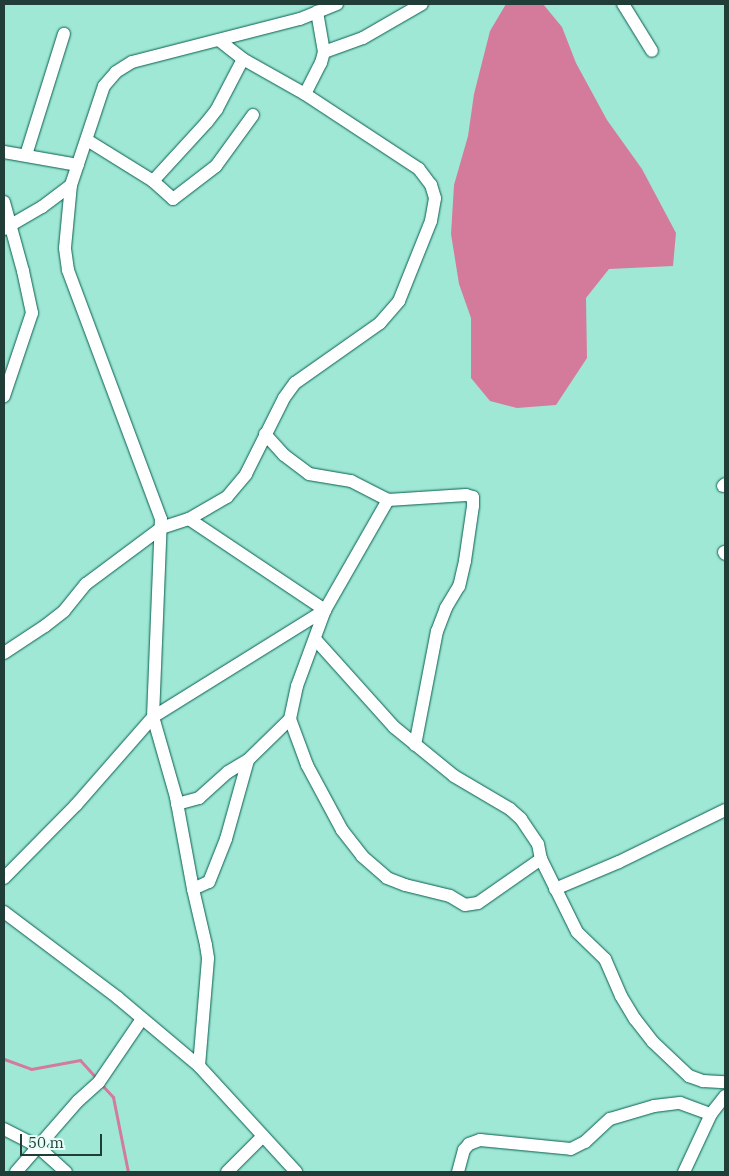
<!DOCTYPE html>
<html>
<head>
<meta charset="utf-8">
<style>
  body { margin:0 }
  #map { position:relative; width:729px; height:1176px; overflow:hidden; background:#9fe8d6; font-family:"IBM Plex Serif",serif }
  div>[style] { position:absolute }
  [style*='--x'] { left:calc(var(--x)*1px); top:calc(var(--y)*1px); width:calc(var(--w)*1px); rotate:calc(var(--a)*1deg) }
  .water>* { inset:0; background:#d47b9c }
  .stream>* { height:3px; margin:-1.5px; padding:0 1.5px; transform-origin:1.5px; border-radius:1.5px; background:#d47b9c }
  .roads { filter:drop-shadow(0 0 1px #085e50) drop-shadow(0 0 1px #085e50) }
  .minor>* { height:12px; margin:-6px; padding:0 6px; transform-origin:6px; border-radius:6px; background:#fff }
  span { translate:-50% -50%; white-space:nowrap; text-align:center; line-height:1.15; -webkit-text-stroke:4px #e8fdf8; paint-order:stroke }
  .frame { position:absolute; inset:0; border:5px solid #203e37; pointer-events:none }
  .scale { position:absolute; left:20px; top:1134px; width:82px; height:22px; box-sizing:border-box; border:2px solid #203e37; border-top:0; padding-left:6px; font-size:15px; line-height:18px; white-space:nowrap; color:#203e37; -webkit-text-stroke:4px #e8fdf8; paint-order:stroke }
</style>
</head>
<body>
<div id="map">
  <div class="water">
    <i style="clip-path:polygon(506px 4px,543px 4px,562px 27px,576px 63px,607px 120px,642px 169px,676px 233px,673px 266px,609px 269px,586px 298px,587px 358px,556px 405px,517px 408px,490px 401px,471px 378px,471px 318px,459px 284px,451px 234px,454px 185px,468px 136px,474px 94px,490px 31px)"></i>
  </div>
  <div class="stream">
    <i style="--x:4;--y:1059;--w:29;--a:20"></i>
    <i style="--x:31;--y:1069;--w:50;--a:-10.4"></i>
    <i style="--x:80;--y:1060;--w:25;--a:48"></i>
    <i style="--x:101;--y:1084;--w:18;--a:47"></i>
    <i style="--x:113;--y:1097;--w:76;--a:78.7"></i>
  </div>
  <div class="roads">
    <div class="minor">
      <i style="--x:623;--y:4;--w:55;--a:58.3"></i>
      <i style="--x:324;--y:52;--w:41;--a:-19.7"></i>
      <i style="--x:363;--y:38;--w:68;--a:-30"></i>
      <i style="--x:305;--y:94;--w:35;--a:-63"></i>
      <i style="--x:321;--y:63;--w:11;--a:-75"></i>
      <i style="--x:324;--y:52;--w:41;--a:-99.9"></i>
      <i style="--x:87;--y:140;--w:78;--a:31.8"></i>
      <i style="--x:153;--y:181;--w:27;--a:42"></i>
      <i style="--x:173;--y:199;--w:54;--a:-37.5"></i>
      <i style="--x:216;--y:166;--w:63;--a:-54"></i>
      <i style="--x:4;--y:152;--w:75;--a:10"></i>
      <i style="--x:26;--y:155;--w:127;--a:-72.6"></i>
      <i style="--x:153;--y:181;--w:80;--a:-47.5"></i>
      <i style="--x:207;--y:122;--w:16;--a:-52"></i>
      <i style="--x:217;--y:109;--w:56;--a:-62.5"></i>
      <i style="--x:4;--y:202;--w:72;--a:74.6"></i>
      <i style="--x:23;--y:271;--w:43;--a:77.9"></i>
      <i style="--x:32;--y:313;--w:88;--a:108.6"></i>
      <i style="--x:4;--y:229;--w:44;--a:-30.1"></i>
      <i style="--x:42;--y:207;--w:36;--a:-37"></i>
      <i style="--x:265;--y:434;--w:28;--a:48"></i>
      <i style="--x:284;--y:455;--w:31;--a:37"></i>
      <i style="--x:309;--y:474;--w:43;--a:9.5"></i>
      <i style="--x:351;--y:481;--w:42;--a:27.2"></i>
      <i style="--x:388;--y:500;--w:78;--a:-3.7"></i>
      <i style="--x:466;--y:495;--w:7;--a:16"></i>
      <i style="--x:473;--y:497;--w:9;--a:90"></i>
      <i style="--x:473;--y:506;--w:56;--a:98.3"></i>
      <i style="--x:465;--y:561;--w:26;--a:103"></i>
      <i style="--x:459;--y:586;--w:26;--a:121"></i>
      <i style="--x:446;--y:608;--w:25;--a:111"></i>
      <i style="--x:437;--y:631;--w:116;--a:100.9"></i>
      <i style="--x:723;--y:486;--w:3;--a:-45"></i>
      <i style="--x:189;--y:519;--w:164;--a:33.8"></i>
      <i style="--x:325;--y:610;--w:81;--a:110.2"></i>
      <i style="--x:297;--y:686;--w:34;--a:102"></i>
      <i style="--x:290;--y:719;--w:49;--a:69.7"></i>
      <i style="--x:307;--y:765;--w:74;--a:61.7"></i>
      <i style="--x:342;--y:830;--w:33;--a:52"></i>
      <i style="--x:362;--y:856;--w:33;--a:41"></i>
      <i style="--x:387;--y:878;--w:19;--a:21"></i>
      <i style="--x:405;--y:885;--w:46;--a:13.7"></i>
      <i style="--x:450;--y:896;--w:17;--a:31"></i>
      <i style="--x:465;--y:905;--w:13;--a:-9"></i>
      <i style="--x:478;--y:903;--w:77;--a:-34.9"></i>
      <i style="--x:724;--y:552;--w:2;--a:63"></i>
      <i style="--x:315;--y:639;--w:118;--a:48.1"></i>
      <i style="--x:394;--y:727;--w:77;--a:39.2"></i>
      <i style="--x:454;--y:776;--w:65;--a:30.5"></i>
      <i style="--x:510;--y:809;--w:15;--a:42"></i>
      <i style="--x:521;--y:819;--w:30;--a:56"></i>
      <i style="--x:538;--y:844;--w:15;--a:79"></i>
      <i style="--x:541;--y:859;--w:81;--a:63.7"></i>
      <i style="--x:577;--y:932;--w:39;--a:44"></i>
      <i style="--x:605;--y:959;--w:40;--a:66.6"></i>
      <i style="--x:621;--y:996;--w:27;--a:59"></i>
      <i style="--x:635;--y:1019;--w:29;--a:52"></i>
      <i style="--x:653;--y:1042;--w:50;--a:43.4"></i>
      <i style="--x:689;--y:1076;--w:15;--a:20"></i>
      <i style="--x:703;--y:1081;--w:22;--a:3"></i>
      <i style="--x:4;--y:653;--w:49;--a:-33.4"></i>
      <i style="--x:45;--y:626;--w:24;--a:-38"></i>
      <i style="--x:64;--y:611;--w:35;--a:-51"></i>
      <i style="--x:86;--y:584;--w:94;--a:-36.7"></i>
      <i style="--x:161;--y:528;--w:29;--a:-18"></i>
      <i style="--x:189;--y:519;--w:44;--a:-30.1"></i>
      <i style="--x:227;--y:497;--w:30;--a:-50"></i>
      <i style="--x:246;--y:474;--w:85;--a:-63.4"></i>
      <i style="--x:284;--y:398;--w:19;--a:-54"></i>
      <i style="--x:295;--y:383;--w:104;--a:-35.2"></i>
      <i style="--x:380;--y:323;--w:29;--a:-49"></i>
      <i style="--x:399;--y:301;--w:86;--a:-68.2"></i>
      <i style="--x:431;--y:221;--w:23;--a:-80"></i>
      <i style="--x:435;--y:198;--w:14;--a:-107"></i>
      <i style="--x:431;--y:185;--w:20;--a:-127"></i>
      <i style="--x:419;--y:169;--w:136;--a:-146.7"></i>
      <i style="--x:305;--y:94;--w:71;--a:-150.6"></i>
      <i style="--x:243;--y:59;--w:29;--a:-142"></i>
      <i style="--x:177;--y:804;--w:23;--a:-15"></i>
      <i style="--x:199;--y:798;--w:39;--a:-42"></i>
      <i style="--x:228;--y:772;--w:23;--a:-31"></i>
      <i style="--x:4;--y:878;--w:103;--a:-45.4"></i>
      <i style="--x:76;--y:805;--w:117;--a:-48.8"></i>
      <i style="--x:153;--y:717;--w:203;--a:-31.9"></i>
      <i style="--x:325;--y:610;--w:127;--a:-60.2"></i>
      <i style="--x:193;--y:889;--w:17;--a:-24"></i>
      <i style="--x:209;--y:882;--w:46;--a:-68.4"></i>
      <i style="--x:226;--y:839;--w:82;--a:-74.4"></i>
      <i style="--x:248;--y:760;--w:59;--a:-44.3"></i>
      <i style="--x:555;--y:889;--w:69;--a:-22.9"></i>
      <i style="--x:619;--y:862;--w:118;--a:-26.1"></i>
      <i style="--x:4;--y:912;--w:143;--a:37"></i>
      <i style="--x:118;--y:998;--w:106;--a:40"></i>
      <i style="--x:199;--y:1066;--w:144;--a:47.5"></i>
      <i style="--x:199;--y:1066;--w:108;--a:-85.2"></i>
      <i style="--x:208;--y:958;--w:13;--a:-99"></i>
      <i style="--x:206;--y:945;--w:57;--a:-103.1"></i>
      <i style="--x:193;--y:889;--w:94;--a:-100.5"></i>
      <i style="--x:176;--y:797;--w:83;--a:-106"></i>
      <i style="--x:153;--y:717;--w:198;--a:-87.7"></i>
      <i style="--x:161;--y:519;--w:266;--a:-110.5"></i>
      <i style="--x:68;--y:270;--w:22;--a:-98"></i>
      <i style="--x:65;--y:248;--w:63;--a:-84.6"></i>
      <i style="--x:71;--y:185;--w:104;--a:-71.6"></i>
      <i style="--x:104;--y:86;--w:18;--a:-49"></i>
      <i style="--x:116;--y:72;--w:19;--a:-32"></i>
      <i style="--x:132;--y:62;--w:173;--a:-14.4"></i>
      <i style="--x:300;--y:19;--w:40;--a:-22"></i>
      <i style="--x:4;--y:1129;--w:37;--a:27"></i>
      <i style="--x:37;--y:1146;--w:39;--a:42"></i>
      <i style="--x:16;--y:1172;--w:94;--a:-48.9"></i>
      <i style="--x:78;--y:1101;--w:28;--a:-42"></i>
      <i style="--x:99;--y:1082;--w:76;--a:-55.7"></i>
      <i style="--x:227;--y:1172;--w:51;--a:-45"></i>
      <i style="--x:458;--y:1172;--w:23;--a:-75"></i>
      <i style="--x:464;--y:1150;--w:8;--a:-50"></i>
      <i style="--x:469;--y:1144;--w:12;--a:-20"></i>
      <i style="--x:480;--y:1140;--w:91;--a:5.6"></i>
      <i style="--x:571;--y:1149;--w:16;--a:-27"></i>
      <i style="--x:585;--y:1142;--w:34;--a:-43"></i>
      <i style="--x:610;--y:1119;--w:46;--a:-16.5"></i>
      <i style="--x:654;--y:1106;--w:26;--a:-7"></i>
      <i style="--x:680;--y:1103;--w:33;--a:20"></i>
      <i style="--x:684;--y:1172;--w:64;--a:-65"></i>
      <i style="--x:711;--y:1114;--w:23;--a:-52"></i>
    </div>
  </div>
  <div class="frame"></div>
  <div class="scale">50 m</div>
</div>
</body>
</html>
